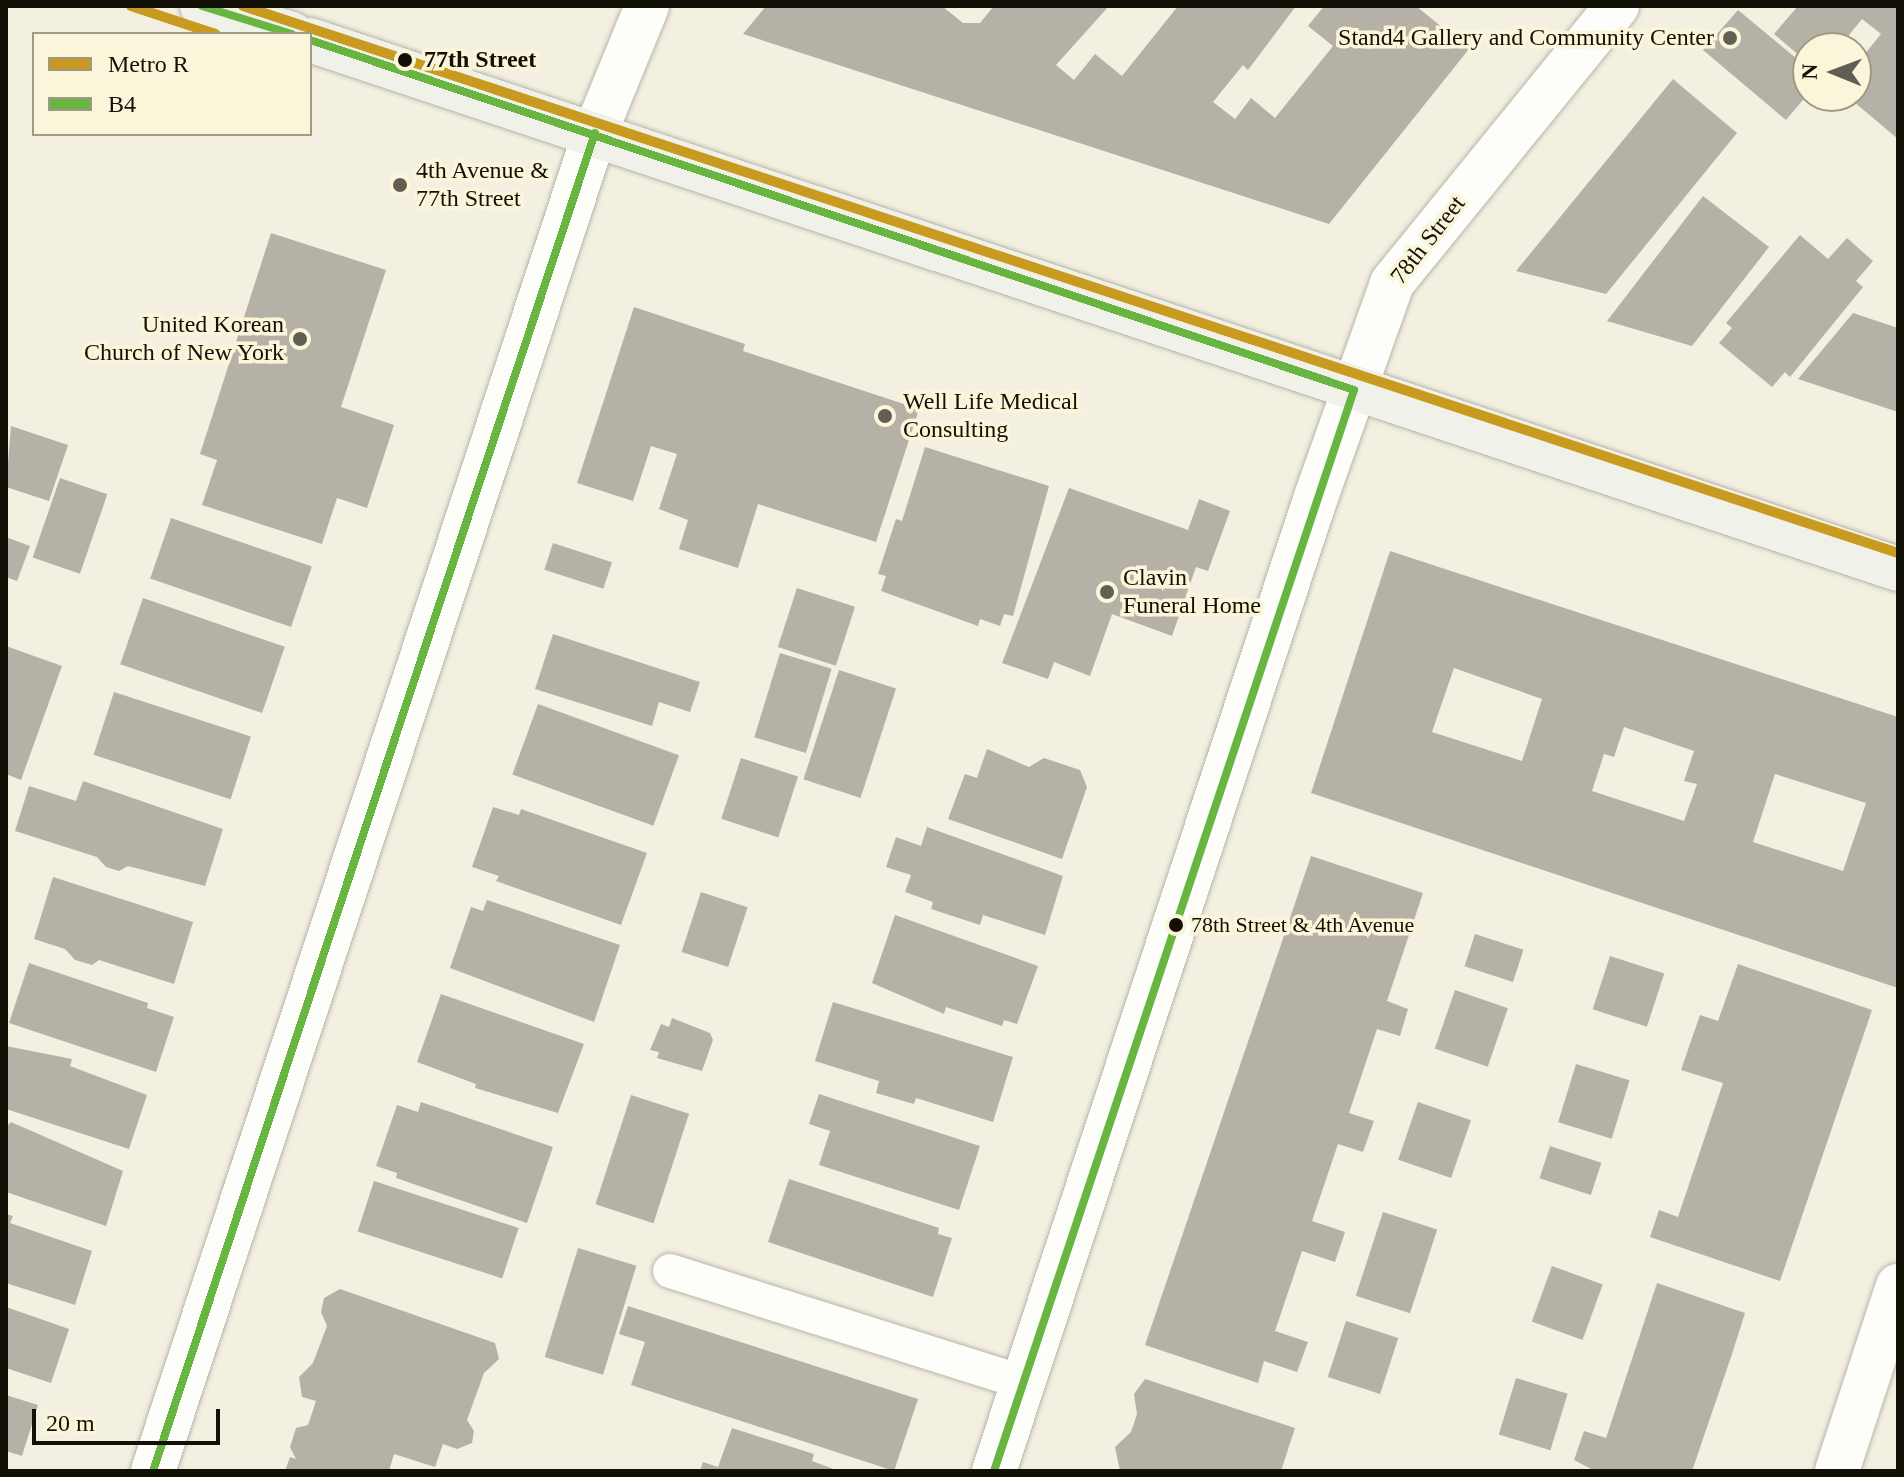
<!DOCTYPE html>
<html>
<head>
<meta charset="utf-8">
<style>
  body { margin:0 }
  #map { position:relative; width:1904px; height:1477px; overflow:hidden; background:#f3f0e1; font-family:"Times New Roman",serif }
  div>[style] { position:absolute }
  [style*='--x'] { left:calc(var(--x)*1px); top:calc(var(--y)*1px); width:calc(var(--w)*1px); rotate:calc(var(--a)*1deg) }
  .building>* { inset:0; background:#b6b1a6; transform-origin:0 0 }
  .roads { filter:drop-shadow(0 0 2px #b8b6aa) drop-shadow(0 0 2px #b8b6aa) }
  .service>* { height:34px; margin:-17px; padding:0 17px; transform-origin:17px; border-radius:17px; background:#fdfdfa }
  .minor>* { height:44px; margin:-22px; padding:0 22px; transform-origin:22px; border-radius:22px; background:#fdfdfa }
  .primary>* { height:44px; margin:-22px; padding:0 22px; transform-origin:22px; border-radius:22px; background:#f0f2ea }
  .bus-1>* { height:8px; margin:-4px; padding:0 4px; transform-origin:4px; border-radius:4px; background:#68b542 }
  .metro-1>* { height:10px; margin:-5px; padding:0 5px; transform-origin:5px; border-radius:5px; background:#c99a20 }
  .dots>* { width:22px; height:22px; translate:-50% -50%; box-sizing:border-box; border:4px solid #fbf5d9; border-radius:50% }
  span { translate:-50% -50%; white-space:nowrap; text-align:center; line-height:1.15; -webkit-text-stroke:7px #fbf5d9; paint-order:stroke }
  .bus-label { font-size:22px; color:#131107 }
  .left { translate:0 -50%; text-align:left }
  .poi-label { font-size:24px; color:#131107 }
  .right { translate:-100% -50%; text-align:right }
  .stop-label { font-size:24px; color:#131107; font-weight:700 }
  .street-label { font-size:24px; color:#131107 }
  .frame { position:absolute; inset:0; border:8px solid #131107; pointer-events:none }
  .legend { position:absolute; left:32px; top:32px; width:280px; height:104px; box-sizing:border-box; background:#fbf5d9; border:2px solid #9e9a85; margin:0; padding:10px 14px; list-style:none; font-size:24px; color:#131107 }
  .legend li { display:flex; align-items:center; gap:16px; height:40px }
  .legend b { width:40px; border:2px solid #9e9a85 }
  .north { position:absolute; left:1792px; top:32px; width:80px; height:80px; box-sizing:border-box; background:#fbf5d9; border:2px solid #9e9a85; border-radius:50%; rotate:271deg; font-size:22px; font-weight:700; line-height:32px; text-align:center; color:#131107 }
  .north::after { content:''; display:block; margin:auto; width:28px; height:36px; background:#615f53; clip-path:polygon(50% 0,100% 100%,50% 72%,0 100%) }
  .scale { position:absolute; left:32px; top:1409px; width:188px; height:36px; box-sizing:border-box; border:4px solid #131107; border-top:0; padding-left:10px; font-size:24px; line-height:28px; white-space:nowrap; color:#131107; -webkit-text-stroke:6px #fbf5d9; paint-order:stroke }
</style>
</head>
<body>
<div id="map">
  <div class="building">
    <i style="clip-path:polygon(766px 6px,942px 6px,963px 23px,980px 23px,994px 6px,1109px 6px,1056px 65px,1074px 80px,1095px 54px,1122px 76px,1178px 6px,1296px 6px,1248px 70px,1243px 65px,1213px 102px,1235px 119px,1251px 98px,1275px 118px,1333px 46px,1308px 26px,1324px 6px,1416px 6px,1469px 49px,1329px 224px,743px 34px)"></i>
    <i style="clip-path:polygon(evenodd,1798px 6px,1898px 6px,1898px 139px,1847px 96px,1856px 96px,1856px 48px,1808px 48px,1808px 63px,1774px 34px,1798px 6px,1862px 19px,1881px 34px,1864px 55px,1846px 39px,1862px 19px)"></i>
    <i style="clip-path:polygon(1738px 10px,1808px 68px,1808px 94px,1786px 120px,1703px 50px)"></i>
    <i style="clip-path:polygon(1673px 79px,1737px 133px,1606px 294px,1516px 271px)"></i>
    <i style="clip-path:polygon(1703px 196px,1769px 247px,1692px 346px,1607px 321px)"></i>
    <i style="clip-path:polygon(271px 233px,386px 270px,341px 407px,394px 425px,367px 508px,337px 498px,322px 544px,202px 505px,217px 460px,200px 454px)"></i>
    <i style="clip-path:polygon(1800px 235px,1828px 259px,1847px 238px,1873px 261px,1856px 281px,1863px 287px,1790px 377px,1785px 372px,1772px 387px,1719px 343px,1732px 328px,1726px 323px)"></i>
    <i style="clip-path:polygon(634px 307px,745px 344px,743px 351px,919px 409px,876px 542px,758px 504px,738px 568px,679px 549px,688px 520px,659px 509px,677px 454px,651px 446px,633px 501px,577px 483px)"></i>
    <i style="clip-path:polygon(1853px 313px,1898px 328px,1898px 412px,1798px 379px)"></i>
    <i style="clip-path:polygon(11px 426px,68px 445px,49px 501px,6px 487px)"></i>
    <i style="clip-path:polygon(925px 447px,1049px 486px,1013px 616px,1004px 614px,1000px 626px,980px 619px,978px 626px,881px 591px,886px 576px,878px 574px,896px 519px,902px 521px)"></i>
    <i style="left:60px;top:478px;width:50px;height:84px;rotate:19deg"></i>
    <i style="clip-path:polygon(1069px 488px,1188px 530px,1199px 499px,1230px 511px,1208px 571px,1196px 567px,1172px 636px,1112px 614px,1090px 676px,1054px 662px,1048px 679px,1002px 663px)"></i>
    <i style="left:171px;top:518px;width:149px;height:64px;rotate:19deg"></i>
    <i style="clip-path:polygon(6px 537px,30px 546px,17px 581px,6px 577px)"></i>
    <i style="left:553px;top:543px;width:62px;height:28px;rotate:18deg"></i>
    <i style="clip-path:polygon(evenodd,1390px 551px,1898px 717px,1898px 988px,1311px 793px,1390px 551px,1454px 668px,1542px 699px,1522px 761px,1432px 732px,1454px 668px,1390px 551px,1624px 727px,1694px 751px,1684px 781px,1697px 784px,1684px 821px,1592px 791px,1604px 754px,1614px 757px,1624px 727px,1390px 551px,1775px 774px,1866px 803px,1843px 871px,1753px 842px,1775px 774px)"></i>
    <i style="left:797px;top:588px;width:61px;height:62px;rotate:18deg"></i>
    <i style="left:143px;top:598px;width:150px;height:70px;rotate:19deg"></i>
    <i style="clip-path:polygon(553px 634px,700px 682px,690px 712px,659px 702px,652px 726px,535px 689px)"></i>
    <i style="clip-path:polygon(6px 646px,62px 666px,21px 780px,6px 774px)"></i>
    <i style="left:780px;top:653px;width:54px;height:88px;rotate:17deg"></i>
    <i style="left:839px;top:670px;width:60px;height:115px;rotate:18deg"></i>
    <i style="left:114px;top:692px;width:144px;height:66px;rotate:18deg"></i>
    <i style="left:538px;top:704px;width:150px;height:75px;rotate:20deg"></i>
    <i style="clip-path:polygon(987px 749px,1029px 767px,1044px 758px,1080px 770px,1087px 787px,1062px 859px,948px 819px,965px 774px,977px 778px)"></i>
    <i style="left:741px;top:758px;width:60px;height:64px;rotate:18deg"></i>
    <i style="clip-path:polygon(83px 781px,223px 829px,205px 886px,128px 866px,119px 871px,106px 867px,97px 857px,15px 831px,29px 786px,76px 801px)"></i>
    <i style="clip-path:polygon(493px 807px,519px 815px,521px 809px,647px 853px,621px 925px,496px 881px,499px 876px,472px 867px)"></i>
    <i style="clip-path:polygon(927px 827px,1063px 876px,1045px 935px,983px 915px,980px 925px,931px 909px,933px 902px,905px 892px,911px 875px,886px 867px,896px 837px,921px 846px)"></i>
    <i style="clip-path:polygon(1311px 856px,1423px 893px,1387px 1001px,1408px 1009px,1400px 1036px,1377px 1029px,1349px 1113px,1374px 1121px,1363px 1152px,1338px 1144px,1312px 1221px,1345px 1232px,1335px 1262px,1302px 1251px,1275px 1331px,1308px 1342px,1297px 1372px,1264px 1361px,1258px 1383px,1145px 1345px)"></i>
    <i style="clip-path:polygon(53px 877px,193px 922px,174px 984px,99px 960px,92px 965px,75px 960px,65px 949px,34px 939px)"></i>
    <i style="left:701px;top:892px;width:49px;height:63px;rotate:18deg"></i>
    <i style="clip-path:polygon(487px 900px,620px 945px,594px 1022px,450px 968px,471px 907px,483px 911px)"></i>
    <i style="clip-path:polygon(895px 915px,1038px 966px,1017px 1024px,1004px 1020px,1002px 1026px,946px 1007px,944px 1014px,872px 983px)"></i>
    <i style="left:1475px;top:934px;width:51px;height:34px;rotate:18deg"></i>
    <i style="left:1610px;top:956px;width:57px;height:56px;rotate:18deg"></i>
    <i style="clip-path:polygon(29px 963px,148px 1003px,147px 1008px,174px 1017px,156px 1072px,9px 1023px)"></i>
    <i style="clip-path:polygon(1738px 964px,1872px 1010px,1780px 1281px,1650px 1237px,1659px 1210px,1678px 1217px,1723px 1083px,1681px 1070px,1700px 1015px,1718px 1021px)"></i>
    <i style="left:1455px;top:990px;width:56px;height:62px;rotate:19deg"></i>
    <i style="clip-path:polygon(441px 994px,584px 1044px,558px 1113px,475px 1088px,476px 1084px,417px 1062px)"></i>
    <i style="clip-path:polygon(833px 1002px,1013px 1057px,993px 1122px,916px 1098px,914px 1104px,876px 1093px,879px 1081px,815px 1061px)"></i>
    <i style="clip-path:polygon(672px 1018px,710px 1033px,713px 1040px,702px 1071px,657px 1058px,659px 1052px,650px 1050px,661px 1024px,669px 1027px)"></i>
    <i style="clip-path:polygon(6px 1046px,72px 1059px,70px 1066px,147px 1095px,129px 1149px,6px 1109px)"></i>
    <i style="left:1576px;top:1064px;width:56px;height:61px;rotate:17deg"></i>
    <i style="clip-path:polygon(819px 1094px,980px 1146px,959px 1210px,819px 1165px,830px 1131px,809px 1124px)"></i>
    <i style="left:631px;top:1095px;width:61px;height:115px;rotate:18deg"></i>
    <i style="clip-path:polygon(421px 1102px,553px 1147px,527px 1223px,396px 1178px,397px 1173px,376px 1166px,397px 1105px,418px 1112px)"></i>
    <i style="left:1418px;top:1102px;width:56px;height:61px;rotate:19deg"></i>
    <i style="clip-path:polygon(11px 1122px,123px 1171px,106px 1226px,6px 1192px,6px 1127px)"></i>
    <i style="left:1550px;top:1146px;width:54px;height:34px;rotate:18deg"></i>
    <i style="clip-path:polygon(789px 1179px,939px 1228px,938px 1234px,952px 1238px,933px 1297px,768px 1242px)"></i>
    <i style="left:374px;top:1181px;width:152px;height:53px;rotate:18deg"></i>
    <i style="left:1383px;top:1212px;width:57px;height:88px;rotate:18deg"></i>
    <i style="clip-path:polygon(6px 1214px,13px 1216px,10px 1223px,92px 1251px,75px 1305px,6px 1283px)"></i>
    <i style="left:578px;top:1248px;width:61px;height:114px;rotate:17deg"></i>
    <i style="left:1552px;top:1266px;width:54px;height:59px;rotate:20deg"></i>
    <i style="clip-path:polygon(1657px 1283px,1745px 1313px,1731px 1357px,1692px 1471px,1595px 1471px,1574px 1460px,1584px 1431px,1606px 1438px)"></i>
    <i style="clip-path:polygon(340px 1289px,495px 1343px,499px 1359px,484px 1373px,467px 1420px,474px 1431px,472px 1443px,457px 1449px,443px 1444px,435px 1467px,394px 1454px,389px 1471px,285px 1471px,290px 1457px,296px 1459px,290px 1447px,296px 1428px,308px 1425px,316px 1401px,302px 1397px,299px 1377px,313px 1363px,327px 1326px,321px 1312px,324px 1298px)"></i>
    <i style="clip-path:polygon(628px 1306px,918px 1399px,894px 1471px,631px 1385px,645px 1342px,619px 1334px)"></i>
    <i style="clip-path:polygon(6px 1307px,69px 1329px,51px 1383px,6px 1368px)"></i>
    <i style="left:1346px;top:1321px;width:55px;height:59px;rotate:18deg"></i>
    <i style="left:1516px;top:1378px;width:54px;height:59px;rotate:17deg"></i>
    <i style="clip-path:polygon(1145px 1379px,1295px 1428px,1281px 1471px,1120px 1471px,1115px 1447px,1131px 1432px,1137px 1414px,1134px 1394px)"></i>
    <i style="clip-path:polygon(6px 1395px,38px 1405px,22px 1456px,6px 1451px)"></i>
    <i style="clip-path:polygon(732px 1428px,814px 1454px,812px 1461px,839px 1471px,700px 1471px,703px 1462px,718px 1467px)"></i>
  </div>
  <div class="roads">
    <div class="service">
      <i style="--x:670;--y:1271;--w:370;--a:17.5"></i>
    </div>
    <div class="minor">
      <i style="--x:153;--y:1471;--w:1409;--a:-71.72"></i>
      <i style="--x:595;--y:133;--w:137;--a:-67.7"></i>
      <i style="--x:994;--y:1471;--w:1026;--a:-71.71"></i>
      <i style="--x:1316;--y:497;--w:227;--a:-70.4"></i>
      <i style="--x:1392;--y:283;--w:357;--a:-50.9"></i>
      <i style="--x:1837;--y:1471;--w:195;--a:-71.8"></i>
    </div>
    <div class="primary">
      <i style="--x:202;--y:6;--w:94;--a:17.3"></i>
      <i style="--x:310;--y:40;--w:1674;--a:18.42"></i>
    </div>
  </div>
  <div class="bus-1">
    <i style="--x:202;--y:6;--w:94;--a:17.3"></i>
    <i style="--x:310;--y:40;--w:1101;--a:18.53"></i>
    <i style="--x:1354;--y:390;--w:1139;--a:108.42"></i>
    <i style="--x:153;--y:1471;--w:1409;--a:-71.72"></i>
  </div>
  <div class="metro-1">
    <i style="--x:131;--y:6;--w:89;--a:18.4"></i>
    <i style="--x:243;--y:6;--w:1743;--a:18.29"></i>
  </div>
  <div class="dots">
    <i style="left:1730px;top:38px;background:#615f53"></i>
    <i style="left:405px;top:60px;background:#131107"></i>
    <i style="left:400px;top:185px;background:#615f53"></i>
    <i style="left:300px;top:339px;background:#615f53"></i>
    <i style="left:885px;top:416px;background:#615f53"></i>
    <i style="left:1107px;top:592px;background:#615f53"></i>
    <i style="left:1176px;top:925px;background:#131107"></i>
  </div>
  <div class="bus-label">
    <span class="left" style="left:1191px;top:925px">78th Street &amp; 4th Avenue</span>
  </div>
  <div class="poi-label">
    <span class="right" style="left:1714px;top:38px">Stand4 Gallery and Community Center</span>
    <span class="left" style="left:416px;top:185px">4th Avenue &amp;<br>77th Street</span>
    <span class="right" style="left:284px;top:339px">United Korean<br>Church of New York</span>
    <span class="left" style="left:903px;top:416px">Well Life Medical<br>Consulting</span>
    <span class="left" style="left:1123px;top:592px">Clavin<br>Funeral Home</span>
  </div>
  <div class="stop-label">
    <span class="left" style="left:424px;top:60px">77th Street</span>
  </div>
  <div class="street-label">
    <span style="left:1428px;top:240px;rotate:-52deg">78th Street</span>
  </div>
  <div class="frame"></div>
  <ul class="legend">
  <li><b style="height:10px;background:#c99a20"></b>Metro R</li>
  <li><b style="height:10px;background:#68b542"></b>B4</li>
  </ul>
  <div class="north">N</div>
  <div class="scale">20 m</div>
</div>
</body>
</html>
